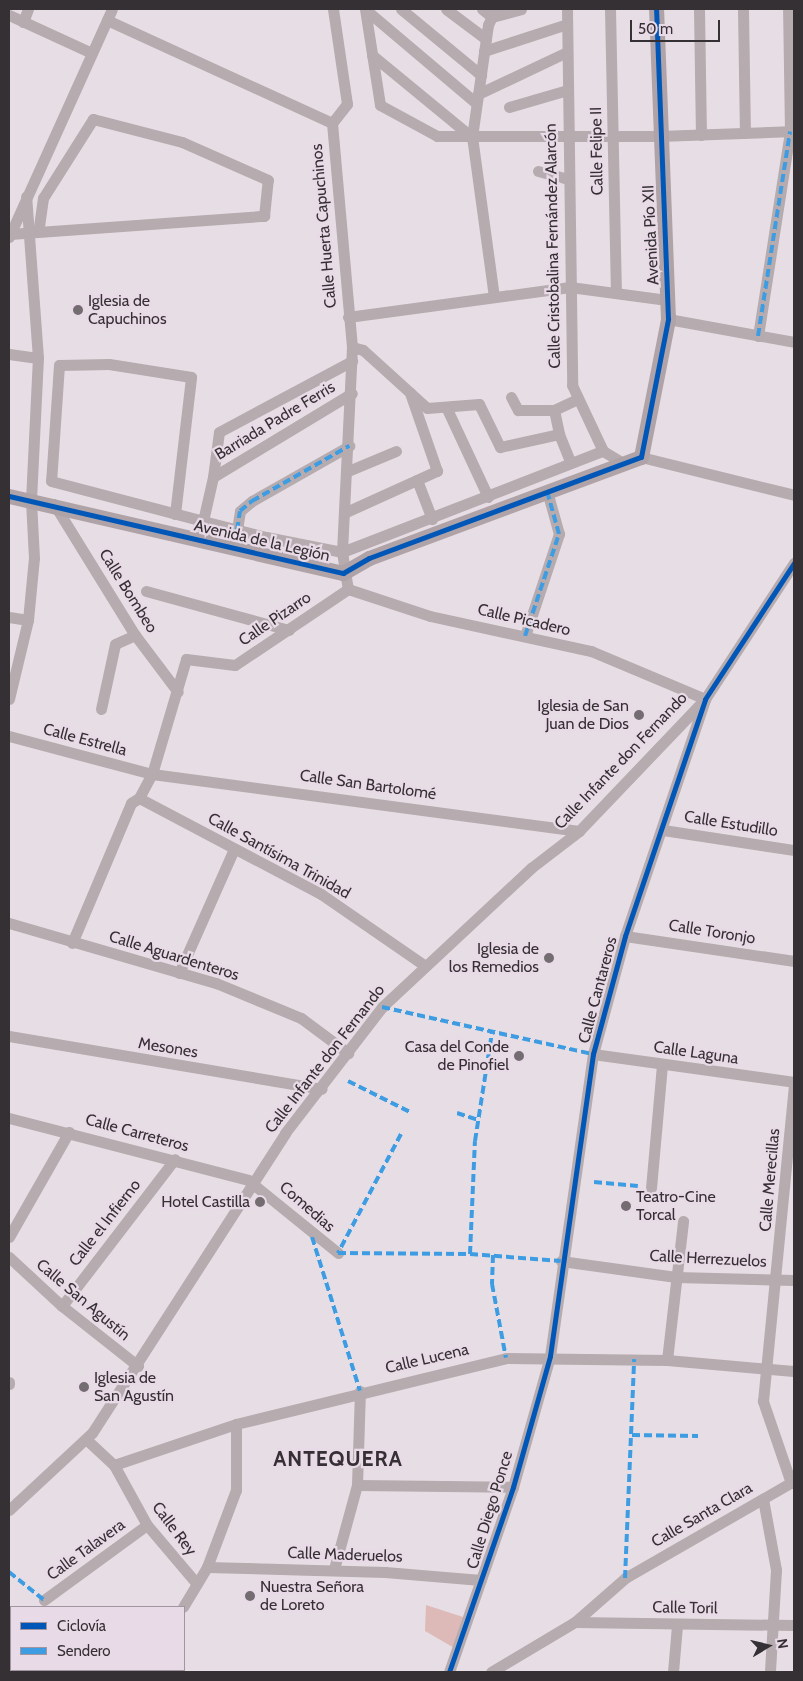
<!DOCTYPE html>
<html>
<head>
<meta charset="utf-8">
<style>
  body { margin:0 }
  #map { position:relative; width:803px; height:1681px; overflow:hidden; background:#e6dee4; font-family:Cabin,sans-serif }
  div>[style] { position:absolute }
  [style*='--x'] { left:calc(var(--x)*1px); top:calc(var(--y)*1px); width:calc(var(--w)*1px); rotate:calc(var(--a)*1deg) }
  .green>* { inset:0; background:#ddbab8 }
  .minor>* { height:11px; margin:-5.5px; padding:0 5.5px; transform-origin:5.5px; border-radius:5.5px; background:#b6abae }
  .major>* { height:15px; margin:-7.5px; padding:0 7.5px; transform-origin:7.5px; border-radius:7.5px; background:#b0a3a8 }
  .quiet>* { height:4px; margin-top:-2px; transform-origin:0; background:repeating-linear-gradient(90deg,#3e9de2 0 8px,transparent 0 12px) }
  .cycleway>* { height:5px; margin:-2.5px; padding:0 2.5px; transform-origin:2.5px; border-radius:2.5px; background:#0057b8 }
  .dots>* { width:14px; height:14px; translate:-50% -50%; box-sizing:border-box; border:2px solid #e9dae7; border-radius:50% }
  span { translate:-50% -50%; white-space:nowrap; text-align:center; line-height:1.15; -webkit-text-stroke:4.5px #e9dae7; paint-order:stroke }
  .street-label { font-size:16px; color:#353034 }
  .poi-label { font-size:16px; color:#353034 }
  .left { translate:0 -50%; text-align:left }
  .right { translate:-100% -50%; text-align:right }
  .district-label { font-size:21px; color:#353034; font-weight:700; letter-spacing:1px }
  .frame { position:absolute; inset:0; border:10px solid #353034; pointer-events:none }
  .legend { position:absolute; left:10px; top:1606px; width:175px; height:65px; box-sizing:border-box; background:#e9dae7; border:1px solid #a1969f; margin:0; padding:6px 9px; list-style:none; font-size:15px; color:#353034 }
  .legend li { display:flex; align-items:center; gap:10px; height:25px }
  .legend b { width:25px; border:1px solid #a1969f }
  .north { position:absolute; left:743px; top:1621px; width:50px; height:50px; -webkit-text-stroke:4px #e9dae7; paint-order:stroke; rotate:81deg; font-size:14px; font-weight:700; line-height:20px; text-align:center; color:#353034 }
  .north::after { content:''; display:block; margin:auto; width:18px; height:22px; background:#353034; clip-path:polygon(50% 0,100% 100%,50% 72%,0 100%) }
  .scale { position:absolute; left:630px; top:20px; width:90px; height:22px; box-sizing:border-box; border:2px solid #353034; border-top:0; padding-left:6px; font-size:15px; line-height:18px; white-space:nowrap; color:#353034; -webkit-text-stroke:4px #e9dae7; paint-order:stroke }
</style>
</head>
<body>
<div id="map">
  <div class="green">
    <i style="clip-path:polygon(426px 1605px,466px 1618px,456px 1649px,425px 1631px)"></i>
  </div>
  <div class="minor">
    <i style="--x:333;--y:9;--w:96;--a:81.6"></i>
    <i style="--x:347;--y:104;--w:24;--a:128"></i>
    <i style="--x:332;--y:123;--w:225;--a:84.9"></i>
    <i style="--x:352;--y:347;--w:205;--a:92.8"></i>
    <i style="--x:342;--y:552;--w:37;--a:81"></i>
    <i style="--x:348;--y:589;--w:86;--a:18.2"></i>
    <i style="--x:430;--y:616;--w:165;--a:12.3"></i>
    <i style="--x:591;--y:651;--w:124;--a:22.8"></i>
    <i style="--x:365;--y:9;--w:97;--a:81.1"></i>
    <i style="--x:380;--y:105;--w:65;--a:28.5"></i>
    <i style="--x:437;--y:136;--w:222;--a:0"></i>
    <i style="--x:659;--y:136;--w:135;--a:-2.1"></i>
    <i style="--x:401;--y:9;--w:104;--a:39.5"></i>
    <i style="--x:446;--y:9;--w:50;--a:36.9"></i>
    <i style="--x:482;--y:9;--w:13;--a:39"></i>
    <i style="--x:492;--y:17;--w:30;--a:-15"></i>
    <i style="--x:567;--y:9;--w:376;--a:89.2"></i>
    <i style="--x:572;--y:385;--w:73;--a:64.8"></i>
    <i style="--x:603;--y:451;--w:26;--a:31"></i>
    <i style="--x:610;--y:9;--w:284;--a:88.8"></i>
    <i style="--x:699;--y:9;--w:126;--a:89.1"></i>
    <i style="--x:743;--y:9;--w:124;--a:89.1"></i>
    <i style="--x:366;--y:10;--w:144;--a:40.2"></i>
    <i style="--x:9;--y:15;--w:91;--a:24.6"></i>
    <i style="--x:107;--y:20;--w:247;--a:24.6"></i>
    <i style="--x:23;--y:22;--w:14;--a:-69"></i>
    <i style="--x:484;--y:51;--w:87;--a:-18"></i>
    <i style="--x:372;--y:55;--w:129;--a:39.4"></i>
    <i style="--x:478;--y:94;--w:98;--a:-25.3"></i>
    <i style="--x:509;--y:107;--w:60;--a:-16.3"></i>
    <i style="--x:538;--y:171;--w:31;--a:15"></i>
    <i style="--x:10;--y:234;--w:255;--a:-4.1"></i>
    <i style="--x:264;--y:216;--w:36;--a:-84"></i>
    <i style="--x:268;--y:180;--w:94;--a:-156.2"></i>
    <i style="--x:182;--y:142;--w:92;--a:-165.5"></i>
    <i style="--x:93;--y:119;--w:93;--a:122.3"></i>
    <i style="--x:43;--y:198;--w:30;--a:98"></i>
    <i style="--x:9;--y:237;--w:250;--a:-65.7"></i>
    <i style="--x:494;--y:297;--w:162;--a:-97.8"></i>
    <i style="--x:472;--y:137;--w:113;--a:-81.9"></i>
    <i style="--x:488;--y:25;--w:17;--a:-66"></i>
    <i style="--x:348;--y:317;--w:224;--a:-7.7"></i>
    <i style="--x:570;--y:287;--w:98;--a:7.6"></i>
    <i style="--x:668;--y:319;--w:128;--a:10.3"></i>
    <i style="--x:758;--y:336;--w:207;--a:-81.1"></i>
    <i style="--x:790;--y:131;--w:122;--a:-90.9"></i>
    <i style="--x:352;--y:347;--w:11;--a:15"></i>
    <i style="--x:363;--y:350;--w:86;--a:42.2"></i>
    <i style="--x:427;--y:408;--w:52;--a:-4.4"></i>
    <i style="--x:479;--y:404;--w:48;--a:64"></i>
    <i style="--x:500;--y:447;--w:60;--a:-12.4"></i>
    <i style="--x:559;--y:434;--w:31;--a:68"></i>
    <i style="--x:9;--y:354;--w:29;--a:8"></i>
    <i style="--x:511;--y:397;--w:15;--a:62"></i>
    <i style="--x:518;--y:410;--w:36;--a:0"></i>
    <i style="--x:554;--y:410;--w:26;--a:-25"></i>
    <i style="--x:447;--y:409;--w:97;--a:65"></i>
    <i style="--x:554;--y:410;--w:25;--a:78"></i>
    <i style="--x:641;--y:457;--w:158;--a:13.9"></i>
    <i style="--x:348;--y:471;--w:52;--a:-22.6"></i>
    <i style="--x:213;--y:477;--w:45;--a:-82.4"></i>
    <i style="--x:219;--y:432;--w:151;--a:-28.1"></i>
    <i style="--x:417;--y:480;--w:42;--a:69"></i>
    <i style="--x:54;--y:504;--w:154;--a:58.3"></i>
    <i style="--x:135;--y:635;--w:71;--a:53"></i>
    <i style="--x:346;--y:512;--w:100;--a:-24.3"></i>
    <i style="--x:437;--y:471;--w:83;--a:-109.1"></i>
    <i style="--x:175;--y:514;--w:138;--a:-83.3"></i>
    <i style="--x:191;--y:377;--w:83;--a:-171"></i>
    <i style="--x:109;--y:364;--w:50;--a:178.9"></i>
    <i style="--x:59;--y:365;--w:116;--a:93.9"></i>
    <i style="--x:51;--y:481;--w:157;--a:14.7"></i>
    <i style="--x:203;--y:521;--w:65;--a:14.3"></i>
    <i style="--x:266;--y:537;--w:77;--a:11.2"></i>
    <i style="--x:342;--y:552;--w:280;--a:-21.2"></i>
    <i style="--x:237;--y:530;--w:19;--a:-81"></i>
    <i style="--x:240;--y:511;--w:16;--a:-40"></i>
    <i style="--x:252;--y:501;--w:112;--a:-29.6"></i>
    <i style="--x:204;--y:540;--w:19;--a:-93"></i>
    <i style="--x:203;--y:521;--w:45;--a:-77.2"></i>
    <i style="--x:213;--y:477;--w:162;--a:-31.1"></i>
    <i style="--x:146;--y:591;--w:148;--a:15.3"></i>
    <i style="--x:9;--y:617;--w:19;--a:9"></i>
    <i style="--x:525;--y:636;--w:108;--a:-71.6"></i>
    <i style="--x:559;--y:534;--w:45;--a:-105.6"></i>
    <i style="--x:9;--y:699;--w:81;--a:-76.5"></i>
    <i style="--x:28;--y:620;--w:62;--a:-84.5"></i>
    <i style="--x:34;--y:558;--w:58;--a:-93"></i>
    <i style="--x:31;--y:500;--w:142;--a:-87.2"></i>
    <i style="--x:38;--y:358;--w:162;--a:-94.2"></i>
    <i style="--x:101;--y:709;--w:66;--a:-77.8"></i>
    <i style="--x:115;--y:644;--w:22;--a:-24"></i>
    <i style="--x:9;--y:736;--w:148;--a:14.9"></i>
    <i style="--x:152;--y:774;--w:431;--a:7.6"></i>
    <i style="--x:139;--y:798;--w:27;--a:-62"></i>
    <i style="--x:152;--y:774;--w:120;--a:-73.5"></i>
    <i style="--x:186;--y:659;--w:49;--a:7"></i>
    <i style="--x:235;--y:665;--w:136;--a:-33.9"></i>
    <i style="--x:139;--y:798;--w:206;--a:27.8"></i>
    <i style="--x:321;--y:894;--w:125;--a:34.6"></i>
    <i style="--x:663;--y:830;--w:133;--a:8.7"></i>
    <i style="--x:9;--y:923;--w:216;--a:16.2"></i>
    <i style="--x:216;--y:983;--w:92;--a:22.4"></i>
    <i style="--x:301;--y:1018;--w:59;--a:36.7"></i>
    <i style="--x:625;--y:936;--w:171;--a:8.4"></i>
    <i style="--x:72;--y:943;--w:152;--a:-67.1"></i>
    <i style="--x:131;--y:803;--w:9;--a:-32"></i>
    <i style="--x:179;--y:973;--w:136;--a:-66.1"></i>
    <i style="--x:9;--y:1036;--w:317;--a:9.6"></i>
    <i style="--x:593;--y:1054;--w:203;--a:7.9"></i>
    <i style="--x:9;--y:1118;--w:247;--a:14.5"></i>
    <i style="--x:248;--y:1180;--w:116;--a:39"></i>
    <i style="--x:651;--y:1188;--w:123;--a:-84.9"></i>
    <i style="--x:9;--y:1237;--w:121;--a:-60.3"></i>
    <i style="--x:9;--y:1257;--w:72;--a:42.8"></i>
    <i style="--x:62;--y:1306;--w:97;--a:38.3"></i>
    <i style="--x:561;--y:1261;--w:116;--a:7.9"></i>
    <i style="--x:676;--y:1277;--w:118;--a:1.5"></i>
    <i style="--x:62;--y:1306;--w:185;--a:-52.5"></i>
    <i style="--x:667;--y:1360;--w:140;--a:-83.4"></i>
    <i style="--x:9;--y:1382;--w:2;--a:90"></i>
    <i style="--x:87;--y:1440;--w:37;--a:43"></i>
    <i style="--x:114;--y:1465;--w:129;--a:-18.6"></i>
    <i style="--x:236;--y:1424;--w:278;--a:-13.7"></i>
    <i style="--x:506;--y:1358;--w:161;--a:0.7"></i>
    <i style="--x:667;--y:1360;--w:127;--a:5"></i>
    <i style="--x:114;--y:1465;--w:68;--a:61.2"></i>
    <i style="--x:147;--y:1525;--w:77;--a:49.7"></i>
    <i style="--x:791;--y:1483;--w:87;--a:-108.9"></i>
    <i style="--x:763;--y:1401;--w:317;--a:-84.4"></i>
    <i style="--x:357;--y:1485;--w:156;--a:0.7"></i>
    <i style="--x:763;--y:1499;--w:72;--a:79.6"></i>
    <i style="--x:776;--y:1570;--w:102;--a:93.4"></i>
    <i style="--x:9;--y:1510;--w:113;--a:-42.9"></i>
    <i style="--x:92;--y:1433;--w:357;--a:-57.2"></i>
    <i style="--x:285;--y:1133;--w:159;--a:-52.4"></i>
    <i style="--x:382;--y:1007;--w:204;--a:-43"></i>
    <i style="--x:531;--y:868;--w:61;--a:-37.6"></i>
    <i style="--x:579;--y:831;--w:182;--a:-46.3"></i>
    <i style="--x:207;--y:1567;--w:178;--a:1.6"></i>
    <i style="--x:385;--y:1572;--w:96;--a:4.8"></i>
    <i style="--x:334;--y:1569;--w:87;--a:-74.7"></i>
    <i style="--x:357;--y:1485;--w:94;--a:-88.2"></i>
    <i style="--x:44;--y:1600;--w:127;--a:-36.1"></i>
    <i style="--x:183;--y:1607;--w:47;--a:-59"></i>
    <i style="--x:207;--y:1567;--w:82;--a:-69.4"></i>
    <i style="--x:236;--y:1490;--w:66;--a:-90"></i>
    <i style="--x:575;--y:1622;--w:219;--a:0.8"></i>
    <i style="--x:168;--y:1670;--w:4;--a:34"></i>
    <i style="--x:103;--y:1672;--w:4;--a:-27"></i>
    <i style="--x:449;--y:1672;--w:196;--a:-70.9"></i>
    <i style="--x:513;--y:1487;--w:136;--a:-74.2"></i>
    <i style="--x:550;--y:1356;--w:305;--a:-81.9"></i>
    <i style="--x:593;--y:1054;--w:122;--a:-74.8"></i>
    <i style="--x:625;--y:936;--w:250;--a:-71.3"></i>
    <i style="--x:705;--y:699;--w:163;--a:-56.8"></i>
    <i style="--x:491;--y:1672;--w:98;--a:-30.8"></i>
    <i style="--x:575;--y:1622;--w:67;--a:-41.3"></i>
    <i style="--x:625;--y:1578;--w:195;--a:-29.9"></i>
    <i style="--x:673;--y:1672;--w:47;--a:-85.1"></i>
  </div>
  <div class="major">
    <i style="--x:9;--y:496;--w:343;--a:13"></i>
    <i style="--x:343;--y:573;--w:30;--a:-30"></i>
    <i style="--x:369;--y:558;--w:290;--a:-20.4"></i>
    <i style="--x:641;--y:457;--w:141;--a:-78.9"></i>
    <i style="--x:668;--y:319;--w:310;--a:-92.2"></i>
  </div>
  <div class="quiet">
    <i style="--x:758;--y:336;--w:207;--a:-81.1"></i>
    <i style="--x:237;--y:530;--w:19;--a:-81"></i>
    <i style="--x:240;--y:511;--w:16;--a:-40"></i>
    <i style="--x:252;--y:501;--w:112;--a:-29.6"></i>
    <i style="--x:525;--y:636;--w:108;--a:-71.6"></i>
    <i style="--x:559;--y:534;--w:45;--a:-105.6"></i>
    <i style="--x:382;--y:1007;--w:216;--a:12.6"></i>
    <i style="--x:348;--y:1081;--w:69;--a:26.6"></i>
    <i style="--x:457;--y:1113;--w:22;--a:18"></i>
    <i style="--x:401;--y:1134;--w:135;--a:117.9"></i>
    <i style="--x:338;--y:1253;--w:132;--a:0.4"></i>
    <i style="--x:470;--y:1254;--w:91;--a:4.4"></i>
    <i style="--x:594;--y:1182;--w:44;--a:5.2"></i>
    <i style="--x:312;--y:1237;--w:161;--a:72.7"></i>
    <i style="--x:470;--y:1254;--w:113;--a:-87.5"></i>
    <i style="--x:475;--y:1141;--w:109;--a:-81.1"></i>
    <i style="--x:493;--y:1255;--w:29;--a:92"></i>
    <i style="--x:492;--y:1284;--w:75;--a:79.3"></i>
    <i style="--x:632;--y:1435;--w:66;--a:0.9"></i>
    <i style="--x:9;--y:1572;--w:45;--a:38.7"></i>
    <i style="--x:625;--y:1578;--w:219;--a:-87.6"></i>
  </div>
  <div class="cycleway">
    <i style="--x:9;--y:496;--w:343;--a:13"></i>
    <i style="--x:343;--y:573;--w:30;--a:-30"></i>
    <i style="--x:369;--y:558;--w:290;--a:-20.4"></i>
    <i style="--x:641;--y:457;--w:141;--a:-78.9"></i>
    <i style="--x:668;--y:319;--w:310;--a:-92.2"></i>
    <i style="--x:449;--y:1672;--w:196;--a:-70.9"></i>
    <i style="--x:513;--y:1487;--w:136;--a:-74.2"></i>
    <i style="--x:550;--y:1356;--w:305;--a:-81.9"></i>
    <i style="--x:593;--y:1054;--w:122;--a:-74.8"></i>
    <i style="--x:625;--y:936;--w:250;--a:-71.3"></i>
    <i style="--x:705;--y:699;--w:163;--a:-56.8"></i>
  </div>
  <div class="dots">
    <i style="left:78px;top:310px;background:#736d72"></i>
    <i style="left:639px;top:715px;background:#736d72"></i>
    <i style="left:549px;top:958px;background:#736d72"></i>
    <i style="left:519px;top:1056px;background:#736d72"></i>
    <i style="left:260px;top:1202px;background:#736d72"></i>
    <i style="left:626px;top:1206px;background:#736d72"></i>
    <i style="left:84px;top:1387px;background:#736d72"></i>
    <i style="left:250px;top:1596px;background:#736d72"></i>
  </div>
  <div class="street-label">
    <span style="left:597px;top:151px;rotate:-91deg">Calle Felipe II</span>
    <span style="left:324px;top:226px;rotate:-95deg">Calle Huerta Capuchinos</span>
    <span style="left:651px;top:235px;rotate:-93deg">Avenida Pío XII</span>
    <span style="left:553px;top:246px;rotate:-91deg">Calle Cristobalina Fernández Alarcón</span>
    <span style="left:275px;top:421px;rotate:-31deg">Barriada Padre Ferris</span>
    <span style="left:262px;top:541px;rotate:13deg">Avenida de la Legión</span>
    <span style="left:128px;top:591px;rotate:58deg">Calle Bombeo</span>
    <span style="left:275px;top:619px;rotate:-34deg">Calle Pizarro</span>
    <span style="left:524px;top:620px;rotate:13deg">Calle Picadero</span>
    <span style="left:85px;top:740px;rotate:15deg">Calle Estrella</span>
    <span style="left:621px;top:761px;rotate:-46deg">Calle Infante don Fernando</span>
    <span style="left:368px;top:785px;rotate:8deg">Calle San Bartolomé</span>
    <span style="left:731px;top:824px;rotate:9deg">Calle Estudillo</span>
    <span style="left:279px;top:856px;rotate:29deg">Calle Santísima Trinidad</span>
    <span style="left:712px;top:932px;rotate:9deg">Calle Toronjo</span>
    <span style="left:174px;top:956px;rotate:17deg">Calle Aguardenteros</span>
    <span style="left:598px;top:990px;rotate:-75deg">Calle Cantareros</span>
    <span style="left:168px;top:1048px;rotate:9deg">Mesones</span>
    <span style="left:696px;top:1053px;rotate:8deg">Calle Laguna</span>
    <span style="left:325px;top:1059px;rotate:-52deg">Calle Infante don Fernando</span>
    <span style="left:137px;top:1133px;rotate:15deg">Calle Carreteros</span>
    <span style="left:770px;top:1180px;rotate:-85deg">Calle Merecillas</span>
    <span style="left:307px;top:1207px;rotate:41deg">Comedias</span>
    <span style="left:105px;top:1223px;rotate:-52deg">Calle el Infierno</span>
    <span style="left:708px;top:1259px;rotate:3deg">Calle Herrezuelos</span>
    <span style="left:83px;top:1300px;rotate:40deg">Calle San Agustín</span>
    <span style="left:427px;top:1359px;rotate:-13deg">Calle Lucena</span>
    <span style="left:490px;top:1510px;rotate:-73deg">Calle Diego Ponce</span>
    <span style="left:702px;top:1515px;rotate:-30deg">Calle Santa Clara</span>
    <span style="left:174px;top:1529px;rotate:53deg">Calle Rey</span>
    <span style="left:86px;top:1550px;rotate:-36deg">Calle Talavera</span>
    <span style="left:345px;top:1555px;rotate:2deg">Calle Maderuelos</span>
    <span style="left:685px;top:1608px;rotate:1deg">Calle Toril</span>
  </div>
  <div class="poi-label">
    <span class="left" style="left:88px;top:310px">Iglesia de<br>Capuchinos</span>
    <span class="right" style="left:629px;top:715px">Iglesia de San<br>Juan de Dios</span>
    <span class="right" style="left:539px;top:958px">Iglesia de<br>los Remedios</span>
    <span class="right" style="left:509px;top:1056px">Casa del Conde<br>de Pinofiel</span>
    <span class="left" style="left:636px;top:1206px">Teatro-Cine<br>Torcal</span>
    <span class="right" style="left:250px;top:1202px">Hotel Castilla</span>
    <span class="left" style="left:94px;top:1387px">Iglesia de<br>San Agustín</span>
    <span class="left" style="left:260px;top:1596px">Nuestra Señora<br>de Loreto</span>
  </div>
  <div class="district-label">
    <span style="left:338px;top:1459px">ANTEQUERA</span>
  </div>
  <div class="frame"></div>
  <ul class="legend">
  <li><b style="height:6px;background:#0057b8"></b>Ciclovía</li>
  <li><b style="height:6px;background:#3e9de2"></b>Sendero</li>
  </ul>
  <div class="north">N</div>
  <div class="scale">50 m</div>
</div>
</body>
</html>
